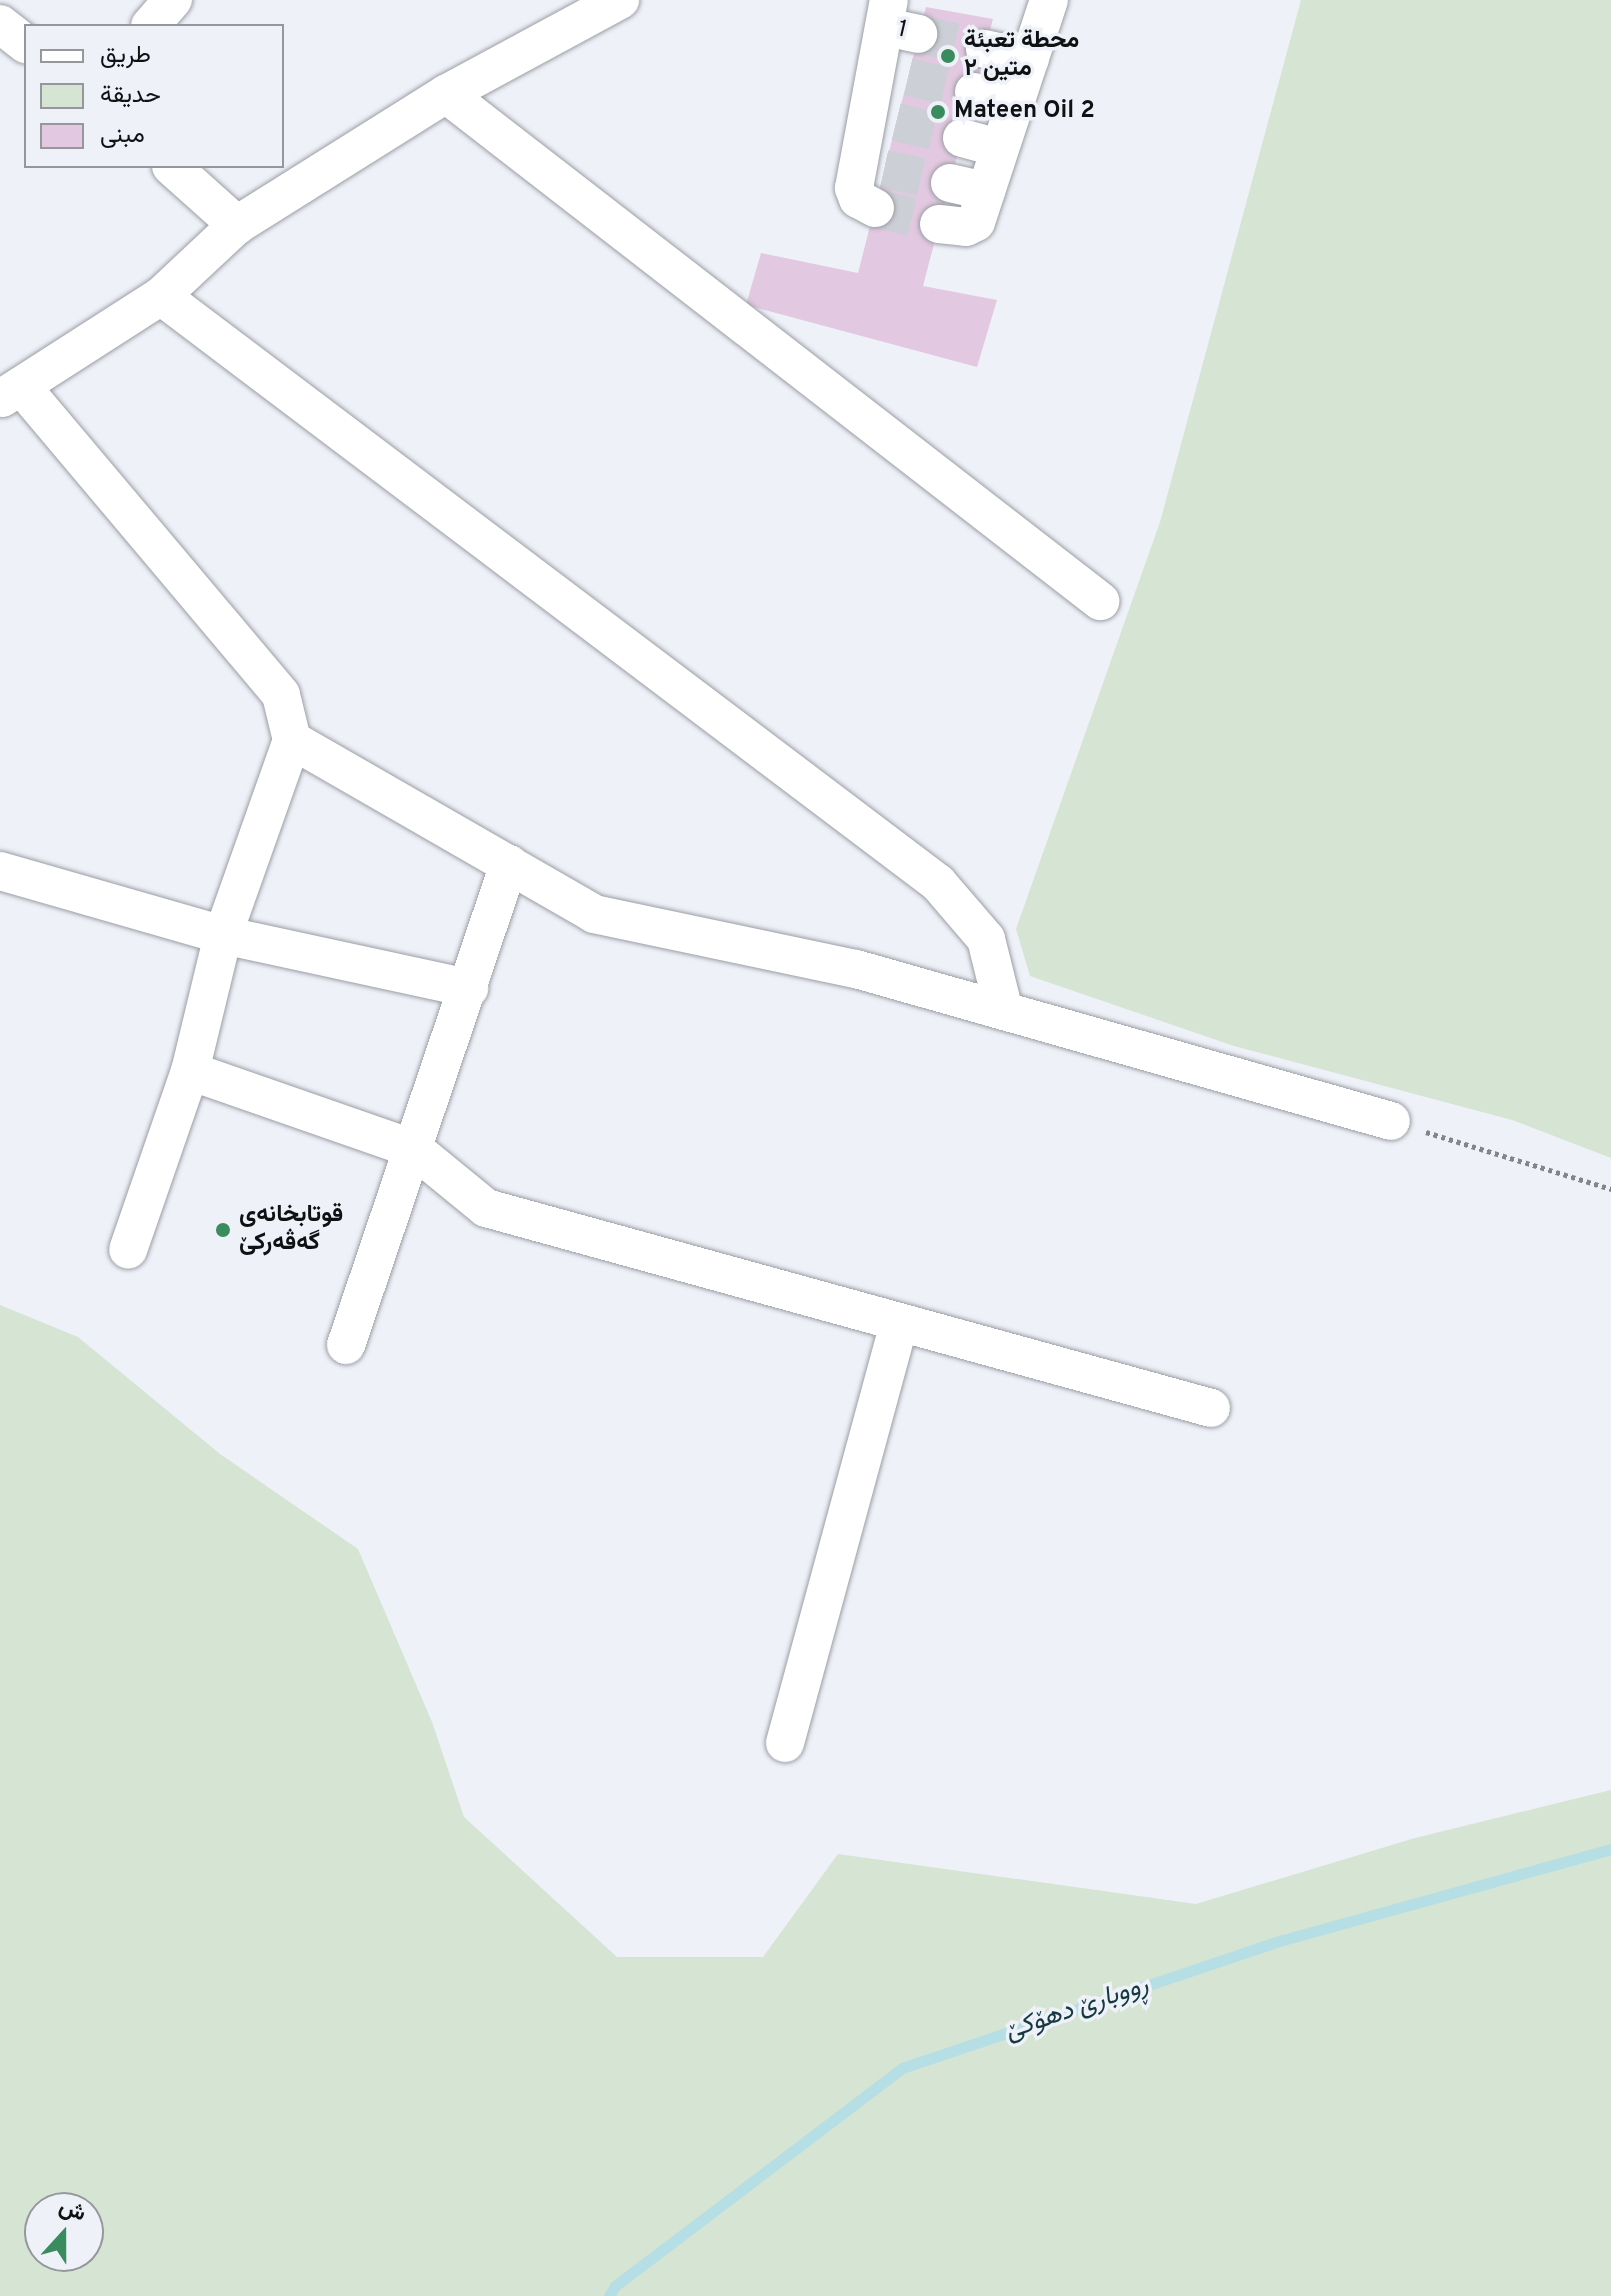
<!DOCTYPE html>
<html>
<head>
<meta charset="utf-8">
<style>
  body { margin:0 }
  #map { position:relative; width:1611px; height:2296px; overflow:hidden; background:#eef1f8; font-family:Overpass,Vazirmatn,sans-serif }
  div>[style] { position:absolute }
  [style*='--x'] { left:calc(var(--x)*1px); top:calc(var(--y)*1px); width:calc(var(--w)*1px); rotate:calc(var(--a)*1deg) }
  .green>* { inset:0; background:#d6e4d3 }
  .stream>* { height:11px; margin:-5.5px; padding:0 5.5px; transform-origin:5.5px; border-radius:5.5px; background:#b6dee5 }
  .building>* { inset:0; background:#e2c8e0 }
  .minor-tunnel>* { height:38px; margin-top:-19px; transform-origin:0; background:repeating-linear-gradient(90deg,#cdcfd6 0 38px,transparent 0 57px) }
  .path>* { height:5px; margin-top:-2.5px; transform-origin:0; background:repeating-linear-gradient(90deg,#828589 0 4px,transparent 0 8px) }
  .roads { filter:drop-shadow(0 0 2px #9b9ea4) drop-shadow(0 0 2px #9b9ea4) }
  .minor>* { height:38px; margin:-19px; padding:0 19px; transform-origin:19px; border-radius:19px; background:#fff }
  .dots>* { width:22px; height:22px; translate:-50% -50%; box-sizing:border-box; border:4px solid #eef1f8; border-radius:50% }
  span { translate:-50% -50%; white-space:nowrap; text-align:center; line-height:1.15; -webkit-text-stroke:7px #eef1f8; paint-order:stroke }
  .street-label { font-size:24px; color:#0f1113 }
  .poi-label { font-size:24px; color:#0f1113; font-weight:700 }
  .left { translate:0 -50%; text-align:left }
  .water-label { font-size:26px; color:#143940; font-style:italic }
  .legend { position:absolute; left:24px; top:24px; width:260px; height:144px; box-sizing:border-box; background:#eef1f8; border:2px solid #95979c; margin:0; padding:10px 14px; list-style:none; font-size:24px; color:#0f1113 }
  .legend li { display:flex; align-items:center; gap:16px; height:40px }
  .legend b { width:40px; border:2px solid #95979c }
  .north { position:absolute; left:24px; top:2192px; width:80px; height:80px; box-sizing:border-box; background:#eef1f8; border:2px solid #95979c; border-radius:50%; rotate:21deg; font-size:22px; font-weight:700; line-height:32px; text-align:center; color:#0f1113 }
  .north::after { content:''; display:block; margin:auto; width:28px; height:36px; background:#3a8c5e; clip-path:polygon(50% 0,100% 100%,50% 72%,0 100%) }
</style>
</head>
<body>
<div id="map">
  <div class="green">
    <i style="clip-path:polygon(1301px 0,1611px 0,1611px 1158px,1512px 1120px,1234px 1046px,1030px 976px,1016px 929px,1160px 522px)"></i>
    <i style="clip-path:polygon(evenodd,0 1305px,78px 1337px,220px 1454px,358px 1549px,432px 1722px,464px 1817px,617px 1957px,763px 1957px,838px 1854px,1196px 1904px,1415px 1838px,1611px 1790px,1611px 2296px,0 2296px,0 1305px,40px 2208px,88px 2208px,88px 2256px,40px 2256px,40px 2208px)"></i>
  </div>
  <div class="stream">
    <i style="--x:609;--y:2296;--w:12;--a:-59"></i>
    <i style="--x:615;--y:2286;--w:360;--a:-37.2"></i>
    <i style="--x:902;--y:2068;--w:402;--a:-18.6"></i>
    <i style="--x:1283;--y:1940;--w:340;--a:-15.5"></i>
  </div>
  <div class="building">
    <i style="clip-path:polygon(926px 7px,993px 19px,923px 286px,997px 300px,977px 367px,746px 305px,761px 253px,858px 273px)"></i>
  </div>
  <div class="minor-tunnel">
    <i style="--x:918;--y:34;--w:69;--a:12.6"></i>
    <i style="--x:908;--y:77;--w:68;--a:12.8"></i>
    <i style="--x:896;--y:122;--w:68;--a:13.6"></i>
    <i style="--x:884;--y:169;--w:67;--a:12"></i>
    <i style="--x:875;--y:208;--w:66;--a:14"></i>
  </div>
  <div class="path">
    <i style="--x:1426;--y:1132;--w:194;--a:17.1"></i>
  </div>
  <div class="roads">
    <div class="minor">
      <i style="--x:0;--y:24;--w:33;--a:38"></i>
      <i style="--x:150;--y:26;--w:35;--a:-49"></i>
      <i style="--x:886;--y:27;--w:33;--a:12"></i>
      <i style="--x:985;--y:49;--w:46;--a:12.5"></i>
      <i style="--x:974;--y:92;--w:43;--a:13.4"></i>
      <i style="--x:446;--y:94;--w:828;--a:37.78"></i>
      <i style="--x:962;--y:138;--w:39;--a:15"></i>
      <i style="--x:171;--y:166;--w:89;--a:41.8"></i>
      <i style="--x:950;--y:183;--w:37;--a:13"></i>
      <i style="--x:875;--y:208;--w:19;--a:-152"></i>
      <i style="--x:858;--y:199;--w:12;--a:-110"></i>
      <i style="--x:854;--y:188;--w:191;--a:-79.5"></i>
      <i style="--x:939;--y:224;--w:27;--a:6"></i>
      <i style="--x:966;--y:227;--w:11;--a:-27"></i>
      <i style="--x:976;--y:222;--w:234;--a:-71.8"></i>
      <i style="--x:161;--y:296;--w:974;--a:37.07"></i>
      <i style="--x:938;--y:883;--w:74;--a:49.4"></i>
      <i style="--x:986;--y:939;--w:74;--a:76"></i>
      <i style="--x:22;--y:387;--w:402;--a:49.9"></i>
      <i style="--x:281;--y:695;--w:46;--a:76.3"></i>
      <i style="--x:292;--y:740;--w:207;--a:109.5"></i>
      <i style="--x:223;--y:935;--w:140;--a:103.6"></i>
      <i style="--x:190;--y:1071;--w:189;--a:109.1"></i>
      <i style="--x:2;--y:398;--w:189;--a:-32.7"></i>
      <i style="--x:161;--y:296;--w:104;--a:-43.1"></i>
      <i style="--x:237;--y:225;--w:247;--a:-32.1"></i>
      <i style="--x:446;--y:94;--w:198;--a:-28.4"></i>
      <i style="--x:292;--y:740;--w:349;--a:29.9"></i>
      <i style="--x:594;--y:914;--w:268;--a:11.9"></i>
      <i style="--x:856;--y:969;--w:556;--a:15.86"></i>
      <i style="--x:0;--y:871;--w:232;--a:16"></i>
      <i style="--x:223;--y:935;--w:252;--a:12.2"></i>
      <i style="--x:190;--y:1071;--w:237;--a:19.2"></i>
      <i style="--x:414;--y:1149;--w:93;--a:39.3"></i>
      <i style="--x:486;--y:1208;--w:752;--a:15.42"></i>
      <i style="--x:346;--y:1345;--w:508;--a:-71.28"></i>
      <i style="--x:785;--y:1743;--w:436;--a:-74.8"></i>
    </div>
  </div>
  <div class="dots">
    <i style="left:948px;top:56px;background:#3a8c5e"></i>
    <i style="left:938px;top:112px;background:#3a8c5e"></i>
    <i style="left:223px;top:1230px;background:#3a8c5e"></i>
  </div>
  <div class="street-label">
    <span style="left:902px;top:31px;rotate:13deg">1</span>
  </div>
  <div class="poi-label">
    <span class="left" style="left:964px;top:56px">محطة تعبئة<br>متين ٢</span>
    <span class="left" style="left:954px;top:112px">Mateen Oil 2</span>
    <span class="left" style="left:239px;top:1230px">قوتابخانەی<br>گەڤەرکێ</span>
  </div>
  <div class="water-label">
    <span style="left:1077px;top:2009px;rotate:-19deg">ڕووبارێ دهۆكێ</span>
  </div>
  <ul class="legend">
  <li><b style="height:10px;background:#fff"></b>طريق</li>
  <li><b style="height:22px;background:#d6e4d3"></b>حديقة</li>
  <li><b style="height:22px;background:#e2c8e0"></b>مبنى</li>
  </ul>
  <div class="north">ش</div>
</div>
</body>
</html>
